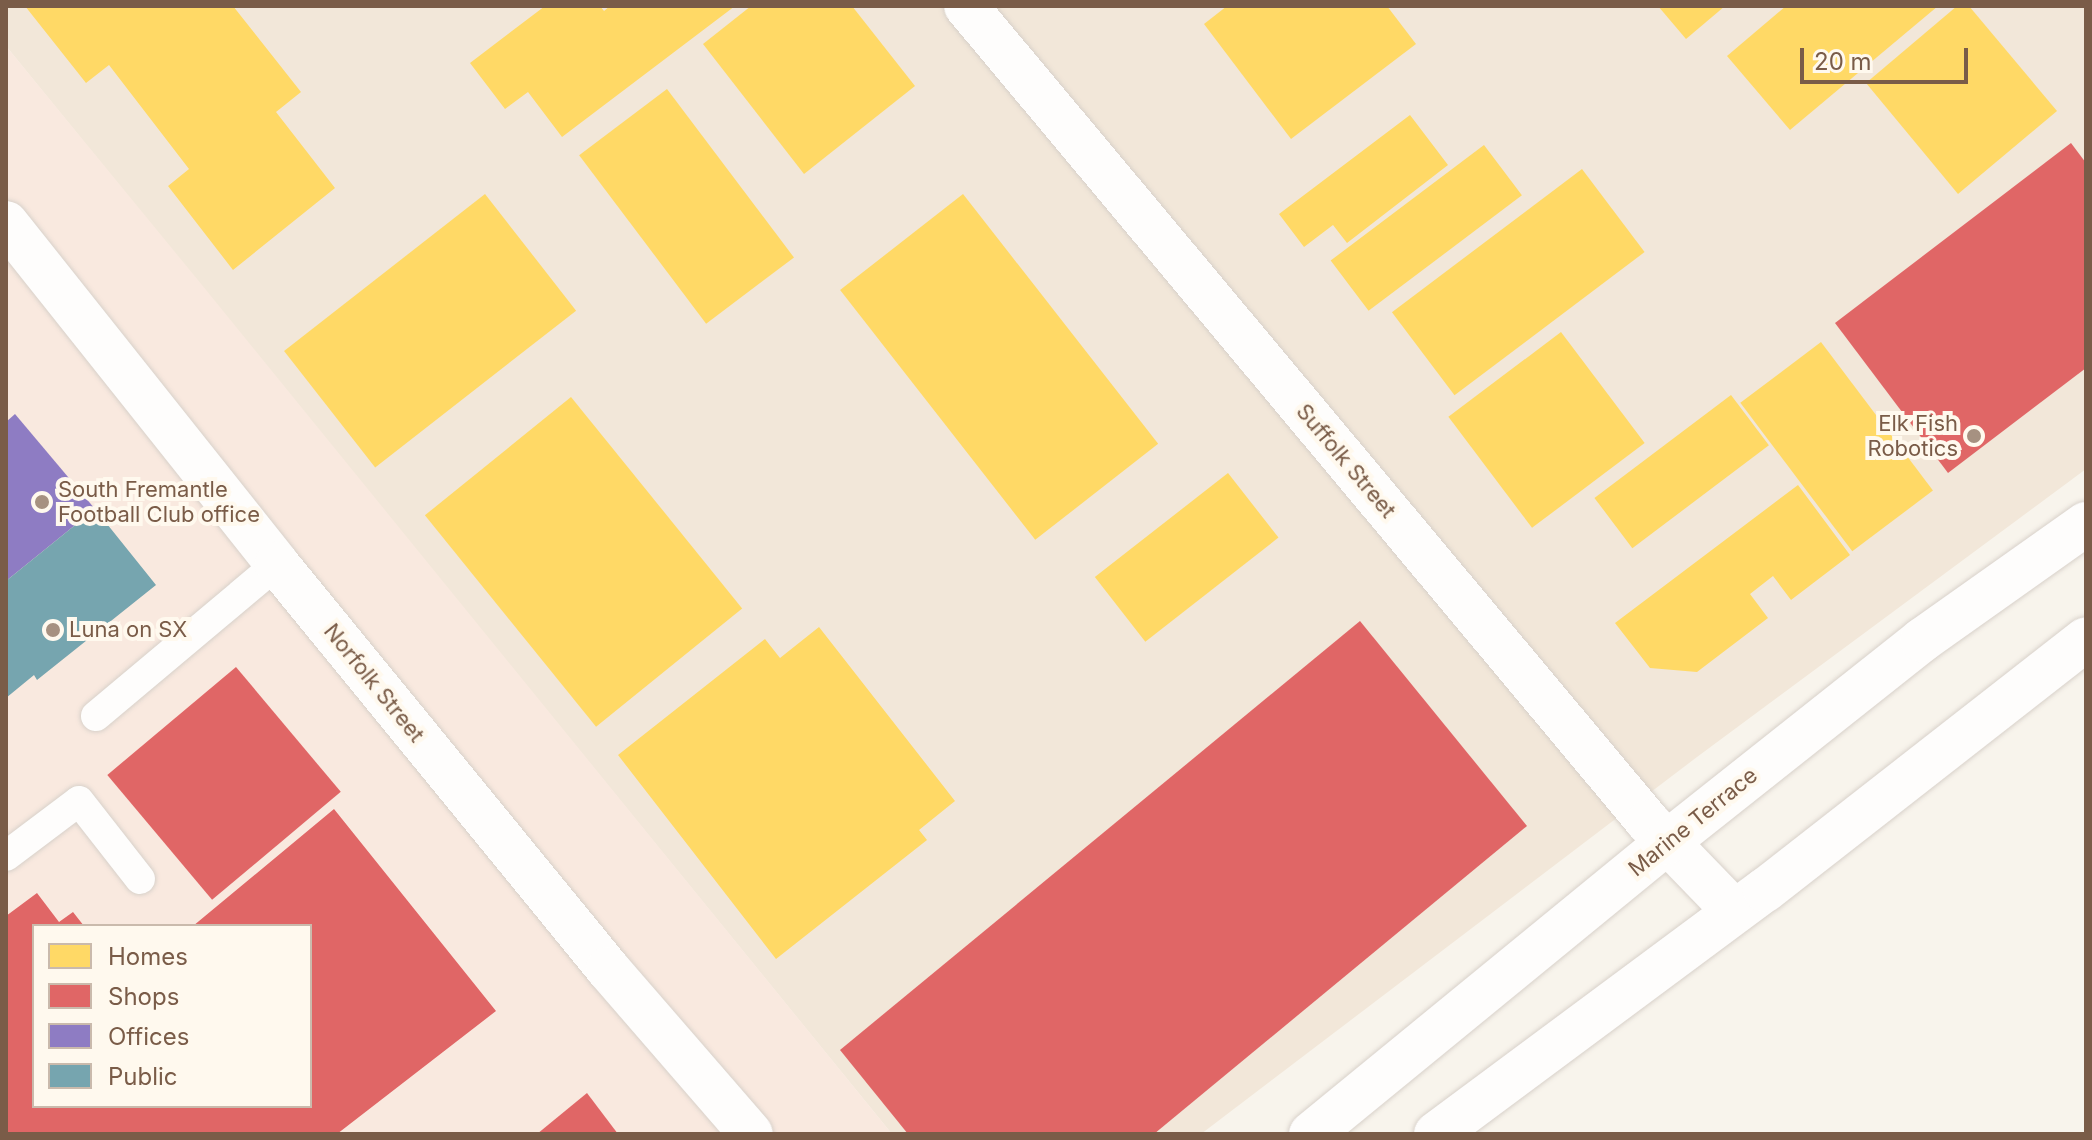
<!DOCTYPE html>
<html>
<head>
<meta charset="utf-8">
<style>
  body { margin:0 }
  #map { position:relative; width:2092px; height:1140px; overflow:hidden; background:#f8f4ec; font-family:Inter,sans-serif }
  div>[style] { position:absolute }
  [style*='--x'] { left:calc(var(--x)*1px); top:calc(var(--y)*1px); width:calc(var(--w)*1px); rotate:calc(var(--a)*1deg) }
  .residential>* { inset:0; background:#f2e7d9 }
  .commercial>* { inset:0; background:#f9e9df }
  .homes>* { inset:0; background:#ffd966; transform-origin:0 0 }
  .shops>* { inset:0; background:#e06666; transform-origin:0 0 }
  .offices>* { inset:0; background:#8e7cc3 }
  .public>* { inset:0; background:#76a5af }
  .roads { filter:drop-shadow(0 0 2px #d8d1ca) drop-shadow(0 0 2px #d8d1ca) }
  .lane>* { height:30px; margin:-15px; padding:0 15px; transform-origin:15px; border-radius:15px; background:#fefdfc }
  .street>* { height:44px; margin:-22px; padding:0 22px; transform-origin:22px; border-radius:22px; background:#fefdfc }
  .secondary>* { height:44px; margin:-22px; padding:0 22px; transform-origin:22px; border-radius:22px; background:#fefdfc }
  .dots>* { width:22px; height:22px; translate:-50% -50%; box-sizing:border-box; border:4px solid #fff9ee; border-radius:50% }
  span { translate:-50% -50%; white-space:nowrap; text-align:center; line-height:1.15; -webkit-text-stroke:8px #fff9ee; paint-order:stroke }
  .poi-label { font-size:22px; color:#7a5c48 }
  .right { translate:-100% -50%; text-align:right }
  .left { translate:0 -50%; text-align:left }
  .street-label { font-size:22px; color:#7a5c48 }
  .frame { position:absolute; inset:0; border:8px solid #7a5c48; pointer-events:none }
  .legend { position:absolute; left:32px; top:924px; width:280px; height:184px; box-sizing:border-box; background:#fff9ee; border:2px solid #cabaac; margin:0; padding:10px 14px; list-style:none; font-size:24px; color:#7a5c48 }
  .legend li { display:flex; align-items:center; gap:16px; height:40px }
  .legend b { width:40px; border:2px solid #cabaac }
  .scale { position:absolute; left:1800px; top:48px; width:168px; height:36px; box-sizing:border-box; border:4px solid #7a5c48; border-top:0; padding-left:10px; font-size:24px; line-height:28px; white-space:nowrap; color:#7a5c48; -webkit-text-stroke:6px #fff9ee; paint-order:stroke }
</style>
</head>
<body>
<div id="map">
  <div class="residential">
    <i style="clip-path:polygon(6px 6px,2086px 6px,2086px 469px,1697px 757px,1201px 1134px,892px 1134px,6px 46px)"></i>
  </div>
  <div class="commercial">
    <i style="clip-path:polygon(evenodd,6px 46px,202px 285px,892px 1134px,6px 1134px,6px 46px,34px 926px,310px 926px,310px 1106px,34px 1106px,34px 926px)"></i>
  </div>
  <div class="homes">
    <i style="clip-path:polygon(25px 6px,233px 6px,301px 92px,276px 112px,335px 188px,233px 270px,168px 186px,189px 169px,109px 65px,86px 83px)"></i>
    <i style="clip-path:polygon(545px 6px,600px 6px,604px 11px,610px 6px,735px 6px,562px 137px,528px 92px,505px 109px,470px 63px)"></i>
    <i style="clip-path:polygon(751px 6px,852px 6px,915px 86px,804px 174px,703px 44px)"></i>
    <i style="clip-path:polygon(1227px 6px,1387px 6px,1416px 44px,1291px 139px,1204px 24px)"></i>
    <i style="clip-path:polygon(1658px 6px,1725px 6px,1686px 39px)"></i>
    <i style="clip-path:polygon(1786px 6px,1938px 6px,1790px 130px,1727px 56px)"></i>
    <i style="clip-path:polygon(1957px 6px,1969px 6px,2057px 111px,1958px 194px,1866px 83px)"></i>
    <i style="left:667px;top:89px;width:211px;height:110px;rotate:53deg"></i>
    <i style="clip-path:polygon(1410px 115px,1448px 165px,1347px 243px,1333px 225px,1304px 247px,1279px 214px)"></i>
    <i style="left:1484px;top:145px;width:63px;height:192px;rotate:53deg"></i>
    <i style="left:1582px;top:169px;width:104px;height:238px;rotate:53deg"></i>
    <i style="left:485px;top:194px;width:148px;height:255px;rotate:52deg"></i>
    <i style="left:963px;top:194px;width:317px;height:156px;rotate:52deg"></i>
    <i style="left:1561px;top:332px;width:139px;height:141px;rotate:53deg"></i>
    <i style="left:1821px;top:342px;width:186px;height:101px;rotate:53deg"></i>
    <i style="left:1731px;top:395px;width:63px;height:171px;rotate:53deg"></i>
    <i style="left:571px;top:397px;width:272px;height:188px;rotate:51deg"></i>
    <i style="left:1228px;top:473px;width:82px;height:169px;rotate:52deg"></i>
    <i style="clip-path:polygon(1798px 485px,1850px 555px,1791px 600px,1773px 576px,1750px 594px,1768px 618px,1697px 672px,1650px 668px,1615px 623px)"></i>
    <i style="clip-path:polygon(819px 627px,955px 801px,919px 830px,927px 840px,776px 959px,618px 755px,765px 639px,780px 658px)"></i>
  </div>
  <div class="shops">
    <i style="clip-path:polygon(2071px 143px,2086px 163px,2086px 368px,1948px 473px,1835px 323px)"></i>
    <i style="clip-path:polygon(1360px 621px,1527px 826px,1154px 1134px,908px 1134px,840px 1050px)"></i>
    <i style="left:236px;top:667px;width:163px;height:168px;rotate:50deg"></i>
    <i style="clip-path:polygon(334px 809px,496px 1011px,337px 1134px,6px 1134px,6px 916px,37px 893px,59px 922px,73px 912px,84px 926px,34px 926px,34px 1106px,310px 1106px,310px 926px,193px 926px)"></i>
    <i style="clip-path:polygon(587px 1093px,618px 1134px,537px 1134px)"></i>
  </div>
  <div class="offices">
    <i style="clip-path:polygon(15px 414px,95px 509px,6px 581px,6px 422px)"></i>
  </div>
  <div class="public">
    <i style="clip-path:polygon(95px 509px,156px 585px,37px 680px,34px 675px,6px 698px,6px 581px)"></i>
  </div>
  <div class="roads">
    <div class="lane">
      <i style="--x:96;--y:716;--w:236;--a:-40"></i>
      <i style="--x:6;--y:856;--w:91;--a:-37"></i>
      <i style="--x:79;--y:801;--w:99;--a:52"></i>
    </div>
    <div class="street">
      <i style="--x:966;--y:6;--w:1063;--a:50.11"></i>
      <i style="--x:1648;--y:822;--w:122;--a:46"></i>
    </div>
    <div class="secondary">
      <i style="--x:6;--y:223;--w:436;--a:51.5"></i>
      <i style="--x:277;--y:564;--w:523;--a:50.74"></i>
      <i style="--x:608;--y:969;--w:218;--a:49.1"></i>
      <i style="--x:1311;--y:1134;--w:459;--a:-39.3"></i>
      <i style="--x:1666;--y:843;--w:327;--a:-38.4"></i>
      <i style="--x:1922;--y:640;--w:201;--a:-35.3"></i>
      <i style="--x:1436;--y:1134;--w:410;--a:-36.6"></i>
      <i style="--x:1765;--y:890;--w:407;--a:-38"></i>
    </div>
  </div>
  <div class="dots">
    <i style="left:1974px;top:436px;background:#a69181"></i>
    <i style="left:42px;top:502px;background:#a69181"></i>
    <i style="left:53px;top:630px;background:#a69181"></i>
  </div>
  <div class="poi-label">
    <span class="right" style="left:1958px;top:436px">Elk Fish<br>Robotics</span>
    <span class="left" style="left:58px;top:502px">South Fremantle<br>Football Club office</span>
    <span class="left" style="left:69px;top:630px">Luna on SX</span>
  </div>
  <div class="street-label">
    <span style="left:1346px;top:461px;rotate:50deg">Suffolk Street</span>
    <span style="left:374px;top:683px;rotate:51deg">Norfolk Street</span>
    <span style="left:1693px;top:822px;rotate:-39deg">Marine Terrace</span>
  </div>
  <div class="frame"></div>
  <ul class="legend">
  <li><b style="height:22px;background:#ffd966"></b>Homes</li>
  <li><b style="height:22px;background:#e06666"></b>Shops</li>
  <li><b style="height:22px;background:#8e7cc3"></b>Offices</li>
  <li><b style="height:22px;background:#76a5af"></b>Public</li>
  </ul>
  <div class="scale">20 m</div>
</div>
</body>
</html>
